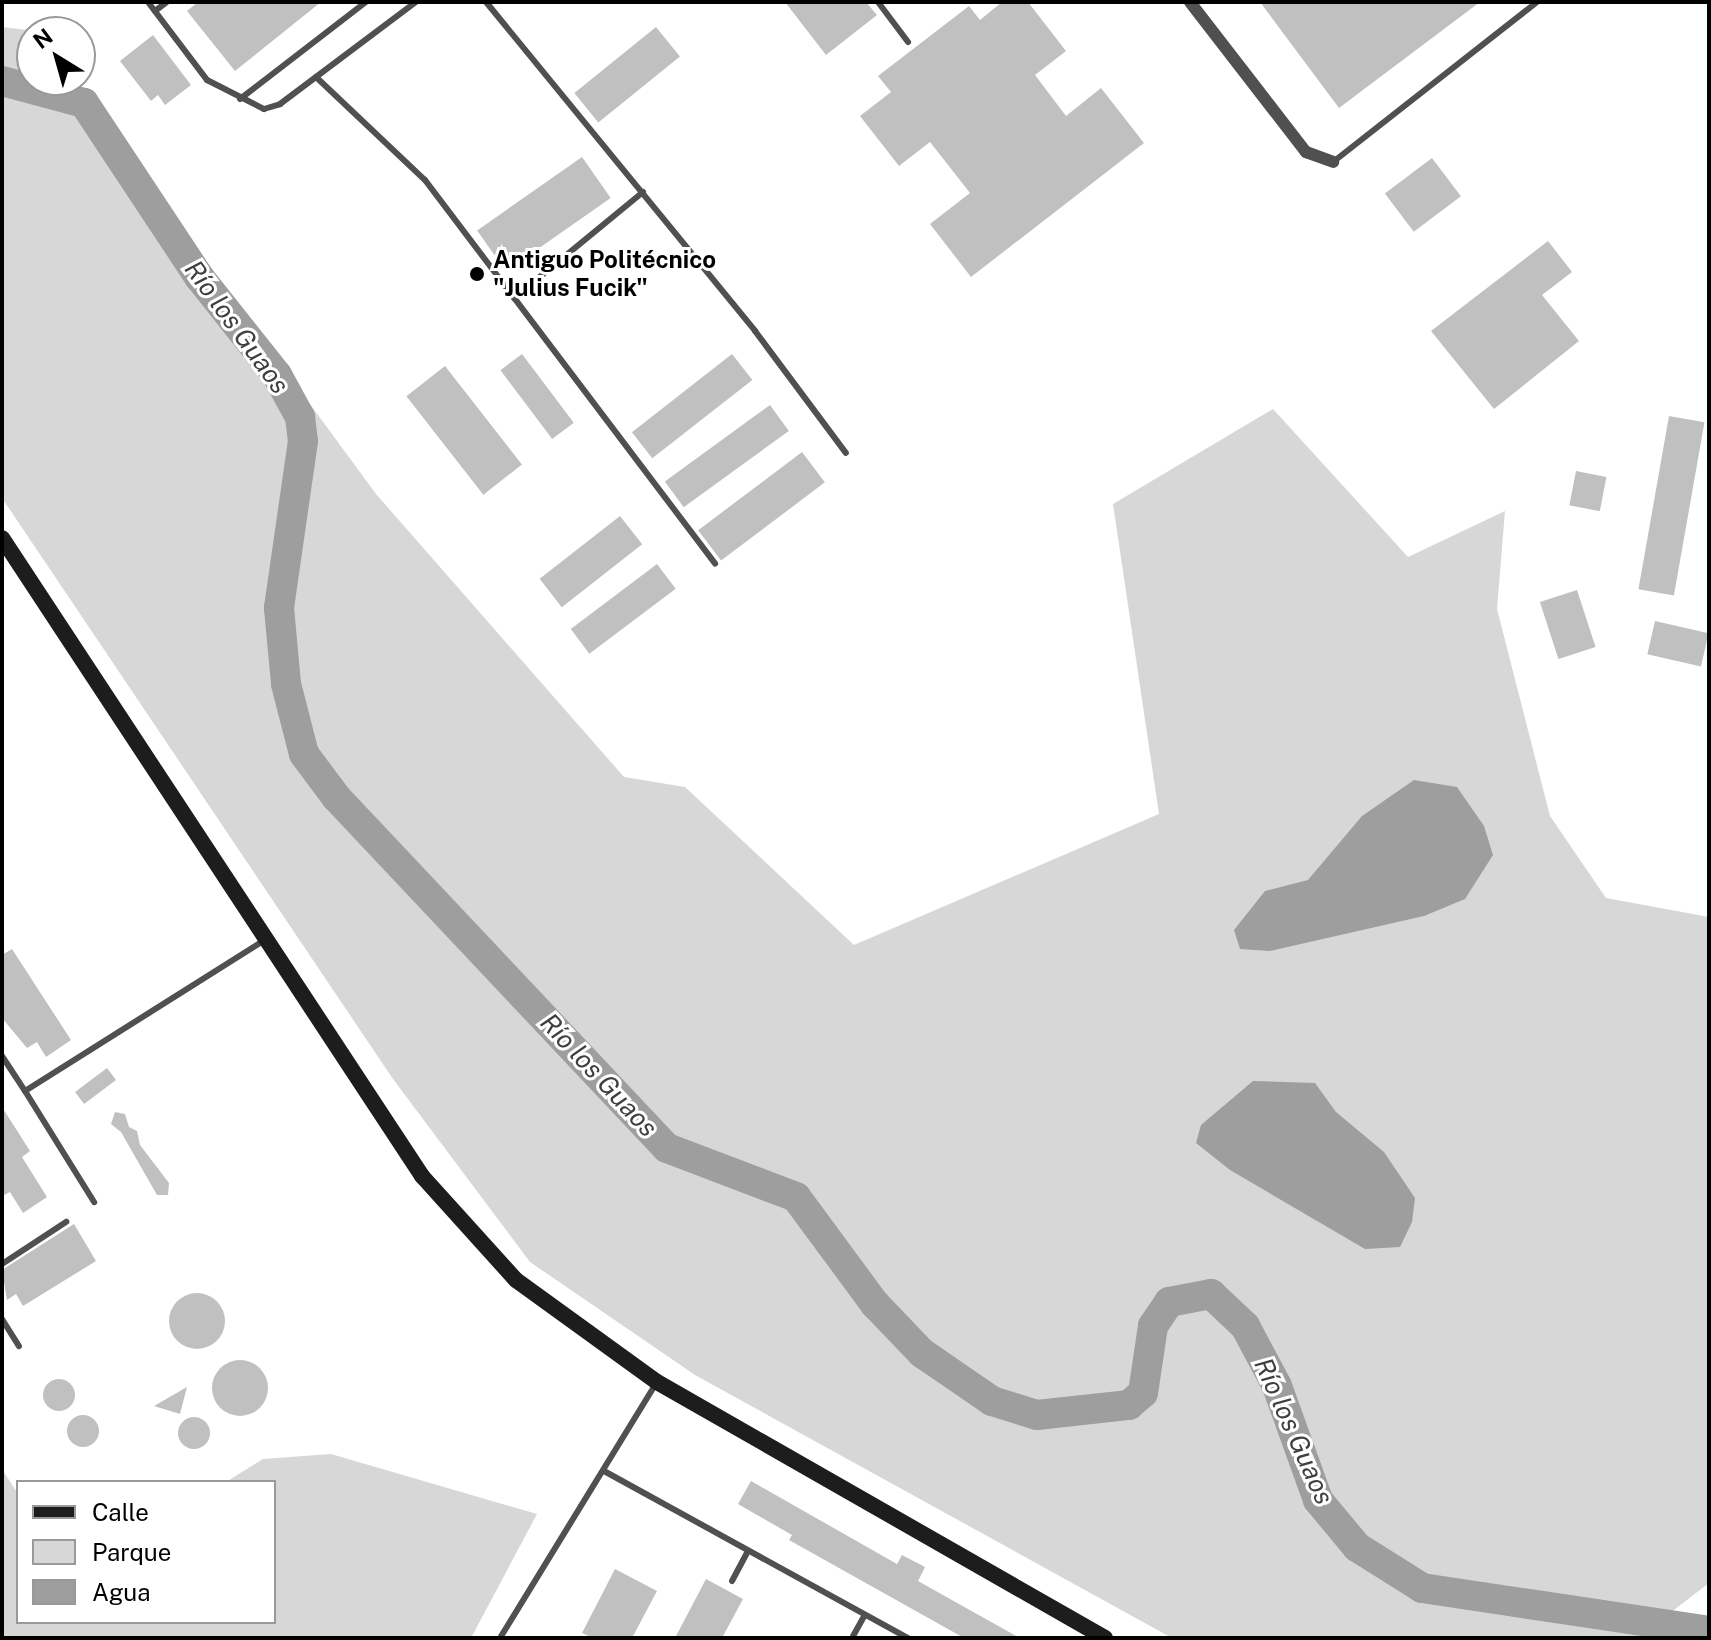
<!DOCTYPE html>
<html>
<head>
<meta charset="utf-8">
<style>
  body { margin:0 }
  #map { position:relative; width:1711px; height:1640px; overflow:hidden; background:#fff; font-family:"Public Sans",sans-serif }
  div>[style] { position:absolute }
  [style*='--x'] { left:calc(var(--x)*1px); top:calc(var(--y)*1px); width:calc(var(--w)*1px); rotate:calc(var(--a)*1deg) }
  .green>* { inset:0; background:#d7d7d7 }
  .water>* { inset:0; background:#9e9e9e }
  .river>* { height:30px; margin:-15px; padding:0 15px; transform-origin:15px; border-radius:15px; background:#9e9e9e }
  .building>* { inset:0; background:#c0c0c0; transform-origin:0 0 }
  .round { border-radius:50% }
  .lane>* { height:6px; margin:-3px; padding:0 3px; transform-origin:3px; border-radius:3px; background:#505050 }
  .street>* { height:12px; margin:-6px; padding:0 6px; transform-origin:6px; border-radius:6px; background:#505050 }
  .secondary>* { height:16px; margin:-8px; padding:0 8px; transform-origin:8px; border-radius:8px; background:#1d1d1d }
  .dots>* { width:22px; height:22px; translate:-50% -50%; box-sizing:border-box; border:4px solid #fff; border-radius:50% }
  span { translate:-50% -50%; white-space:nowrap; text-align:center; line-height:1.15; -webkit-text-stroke:6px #fff; paint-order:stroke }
  .poi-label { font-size:24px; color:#000; font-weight:700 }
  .left { translate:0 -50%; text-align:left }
  .water-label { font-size:26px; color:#3f3f3f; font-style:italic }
  .frame { position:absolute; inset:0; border:4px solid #000; pointer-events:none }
  .legend { position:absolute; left:16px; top:1480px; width:260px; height:144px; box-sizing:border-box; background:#fff; border:2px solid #999; margin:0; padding:10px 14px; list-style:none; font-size:24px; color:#000 }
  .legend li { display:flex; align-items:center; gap:16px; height:40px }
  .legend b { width:40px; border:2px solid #999 }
  .north { position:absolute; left:16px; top:16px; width:80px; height:80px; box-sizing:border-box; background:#fff; border:2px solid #999; border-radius:50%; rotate:323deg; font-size:22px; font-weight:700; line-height:32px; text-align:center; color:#000 }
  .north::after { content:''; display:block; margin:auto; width:28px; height:36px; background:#000; clip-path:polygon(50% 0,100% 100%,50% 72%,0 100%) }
</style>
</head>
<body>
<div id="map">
  <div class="green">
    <i style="clip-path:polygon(2px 27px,36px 31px,32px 80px,72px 80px,376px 494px,624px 777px,685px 787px,854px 945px,1159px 814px,1113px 504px,1273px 409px,1408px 557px,1505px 511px,1497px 609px,1550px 816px,1606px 898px,1709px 917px,1709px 1583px,1670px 1613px,1671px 1638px,1172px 1638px,695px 1375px,530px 1262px,393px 1079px,2px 498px)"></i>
    <i style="clip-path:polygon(331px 1454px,537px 1514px,471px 1638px,2px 1638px,2px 1469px,18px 1494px,18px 1622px,274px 1622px,274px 1482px,226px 1482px,263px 1459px)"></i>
  </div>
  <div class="water">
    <i style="clip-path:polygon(1414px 780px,1457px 787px,1484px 826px,1493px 855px,1465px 899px,1424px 916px,1270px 951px,1240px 949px,1234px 930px,1265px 891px,1308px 880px,1362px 816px)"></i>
    <i style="clip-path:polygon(1253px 1081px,1315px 1083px,1336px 1112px,1384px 1152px,1415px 1198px,1412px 1222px,1400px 1247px,1365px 1249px,1230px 1170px,1196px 1143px,1201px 1125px)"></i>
  </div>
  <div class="river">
    <i style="--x:2;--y:81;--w:85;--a:15"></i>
    <i style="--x:84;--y:103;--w:210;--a:56.5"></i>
    <i style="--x:200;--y:278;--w:124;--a:51.6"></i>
    <i style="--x:277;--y:375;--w:48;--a:61.3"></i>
    <i style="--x:300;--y:417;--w:24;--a:83"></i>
    <i style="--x:303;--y:441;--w:169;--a:98.2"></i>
    <i style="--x:279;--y:608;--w:76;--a:84.7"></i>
    <i style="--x:286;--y:684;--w:72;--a:75.6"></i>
    <i style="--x:304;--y:754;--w:54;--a:53.3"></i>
    <i style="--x:336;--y:797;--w:482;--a:46.7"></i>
    <i style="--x:667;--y:1148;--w:138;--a:20.8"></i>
    <i style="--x:796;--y:1197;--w:133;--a:53.6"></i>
    <i style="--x:875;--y:1304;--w:68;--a:46.2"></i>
    <i style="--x:922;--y:1353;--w:85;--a:34.4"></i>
    <i style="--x:992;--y:1401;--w:47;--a:17.3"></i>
    <i style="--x:1037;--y:1415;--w:93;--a:-6.2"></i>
    <i style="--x:1129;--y:1405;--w:18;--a:-41"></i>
    <i style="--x:1143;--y:1393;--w:68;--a:-81.5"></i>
    <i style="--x:1153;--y:1326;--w:29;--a:-56"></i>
    <i style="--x:1169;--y:1302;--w:43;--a:-10.8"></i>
    <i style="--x:1211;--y:1294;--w:47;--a:43.3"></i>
    <i style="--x:1245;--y:1326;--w:68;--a:61.9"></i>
    <i style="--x:1277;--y:1386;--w:121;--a:70.2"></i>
    <i style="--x:1318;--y:1500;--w:61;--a:50.3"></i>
    <i style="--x:1357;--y:1547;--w:77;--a:32.2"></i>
    <i style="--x:1422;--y:1588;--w:290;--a:8.5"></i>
  </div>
  <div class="building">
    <i style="clip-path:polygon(198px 2px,321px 2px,235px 71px,187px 11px)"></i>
    <i style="clip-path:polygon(785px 2px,866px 2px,877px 15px,826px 55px)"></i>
    <i style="clip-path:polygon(1002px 2px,1028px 2px,1066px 51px,1035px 75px,1066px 116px,1101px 88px,1144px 143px,971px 277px,930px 224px,970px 193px,930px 142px,899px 166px,860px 116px,891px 92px,878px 76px,969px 6px,980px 20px)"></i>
    <i style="clip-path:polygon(1260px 2px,1480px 2px,1339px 108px)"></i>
    <i style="left:656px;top:27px;width:38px;height:105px;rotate:51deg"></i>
    <i style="clip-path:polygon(153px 35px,191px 85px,165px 105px,158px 95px,151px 101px,120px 61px)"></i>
    <i style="left:582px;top:157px;width:50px;height:128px;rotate:55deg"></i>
    <i style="left:1432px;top:158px;width:48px;height:59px;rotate:53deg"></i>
    <i style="clip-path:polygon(1548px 241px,1572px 272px,1542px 295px,1579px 341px,1494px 409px,1431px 331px)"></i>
    <i style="left:522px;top:354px;width:86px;height:27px;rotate:53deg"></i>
    <i style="left:732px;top:354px;width:33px;height:127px;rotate:52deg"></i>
    <i style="left:445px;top:366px;width:125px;height:49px;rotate:52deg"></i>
    <i style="left:770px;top:405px;width:32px;height:130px;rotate:54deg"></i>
    <i style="left:1669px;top:416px;width:36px;height:176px;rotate:10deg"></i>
    <i style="left:802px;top:452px;width:38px;height:130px;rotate:53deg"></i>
    <i style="left:1576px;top:471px;width:31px;height:35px;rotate:11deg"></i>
    <i style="left:620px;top:516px;width:36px;height:102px;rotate:52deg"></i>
    <i style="left:657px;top:564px;width:31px;height:108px;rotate:53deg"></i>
    <i style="left:1577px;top:590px;width:60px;height:39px;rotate:72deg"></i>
    <i style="left:1655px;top:621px;width:55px;height:34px;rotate:13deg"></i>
    <i style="clip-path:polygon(12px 949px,71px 1040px,46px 1057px,37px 1042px,27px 1048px,2px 1018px,2px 955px)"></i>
    <i style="left:107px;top:1068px;width:15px;height:40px;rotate:53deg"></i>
    <i style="clip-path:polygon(2px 1107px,30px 1151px,22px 1157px,47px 1197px,23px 1213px,10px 1192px,2px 1196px)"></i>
    <i style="clip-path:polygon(115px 1112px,125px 1114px,129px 1127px,137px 1131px,140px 1145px,169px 1183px,168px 1195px,157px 1195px,121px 1132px,111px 1124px)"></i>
    <i style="clip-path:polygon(74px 1224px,96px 1261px,23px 1306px,16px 1294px,7px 1300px,2px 1270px)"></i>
    <i class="round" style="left:169px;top:1293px;width:56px;height:56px"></i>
    <i class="round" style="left:212px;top:1360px;width:56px;height:56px"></i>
    <i class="round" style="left:43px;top:1379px;width:32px;height:32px"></i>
    <i style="clip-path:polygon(187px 1387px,180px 1414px,154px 1406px)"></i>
    <i class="round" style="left:67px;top:1415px;width:32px;height:32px"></i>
    <i class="round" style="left:178px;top:1417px;width:32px;height:32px"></i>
    <i style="clip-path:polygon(751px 1481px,897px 1564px,902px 1555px,925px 1567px,918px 1581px,1020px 1638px,964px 1638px,789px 1540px,792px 1535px,738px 1504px)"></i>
    <i style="clip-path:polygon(615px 1569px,657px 1591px,632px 1638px,593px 1638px,582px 1633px)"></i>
    <i style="clip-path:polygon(706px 1579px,743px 1599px,722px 1638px,675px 1638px)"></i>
  </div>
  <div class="lane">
    <i style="--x:148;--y:2;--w:98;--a:52.9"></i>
    <i style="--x:207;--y:80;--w:64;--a:27"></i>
    <i style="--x:264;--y:109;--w:17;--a:-17"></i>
    <i style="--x:280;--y:104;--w:170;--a:-36.9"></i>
    <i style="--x:486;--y:2;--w:425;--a:50.7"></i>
    <i style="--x:755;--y:331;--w:152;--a:53.3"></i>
    <i style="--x:878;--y:2;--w:50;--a:53.1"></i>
    <i style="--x:155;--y:11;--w:15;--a:-37"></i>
    <i style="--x:316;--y:77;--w:150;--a:43.4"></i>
    <i style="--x:425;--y:180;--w:481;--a:52.9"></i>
    <i style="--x:240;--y:99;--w:159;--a:-37.6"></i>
    <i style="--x:1333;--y:162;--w:259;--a:-38.1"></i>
    <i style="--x:514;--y:298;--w:167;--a:-39.4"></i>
    <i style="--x:2;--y:1056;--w:42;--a:56.7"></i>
    <i style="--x:25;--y:1091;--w:285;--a:-32.2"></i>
    <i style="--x:25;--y:1091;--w:131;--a:58.1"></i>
    <i style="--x:2;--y:1264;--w:77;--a:-33.3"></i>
    <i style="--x:2;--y:1319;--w:32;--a:58"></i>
    <i style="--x:604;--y:1471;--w:347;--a:28.8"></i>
    <i style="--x:732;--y:1581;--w:34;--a:-62"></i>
    <i style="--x:500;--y:1638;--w:300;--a:-58.5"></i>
    <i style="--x:852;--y:1638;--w:26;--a:-61"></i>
  </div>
  <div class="street">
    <i style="--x:1190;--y:2;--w:190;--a:52.3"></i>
    <i style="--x:1306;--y:152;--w:29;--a:20"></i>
  </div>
  <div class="secondary">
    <i style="--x:2;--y:538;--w:764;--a:56.64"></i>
    <i style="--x:422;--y:1176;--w:140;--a:47.9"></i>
    <i style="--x:516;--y:1280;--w:174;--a:35.9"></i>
    <i style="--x:657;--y:1382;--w:516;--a:29.74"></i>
  </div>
  <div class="dots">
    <i style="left:477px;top:274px;background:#000"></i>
  </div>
  <div class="poi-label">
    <span class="left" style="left:493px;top:274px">Antiguo Politécnico<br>"Julius Fucik"</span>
  </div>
  <div class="water-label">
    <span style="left:237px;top:327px;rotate:54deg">Río los Guaos</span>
    <span style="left:599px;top:1075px;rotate:47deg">Río los Guaos</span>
    <span style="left:1294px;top:1431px;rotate:66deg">Río los Guaos</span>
  </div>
  <div class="frame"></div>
  <ul class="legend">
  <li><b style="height:10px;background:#1d1d1d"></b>Calle</li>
  <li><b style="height:22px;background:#d7d7d7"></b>Parque</li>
  <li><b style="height:22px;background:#9e9e9e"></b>Agua</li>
  </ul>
  <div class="north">N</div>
</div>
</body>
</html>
